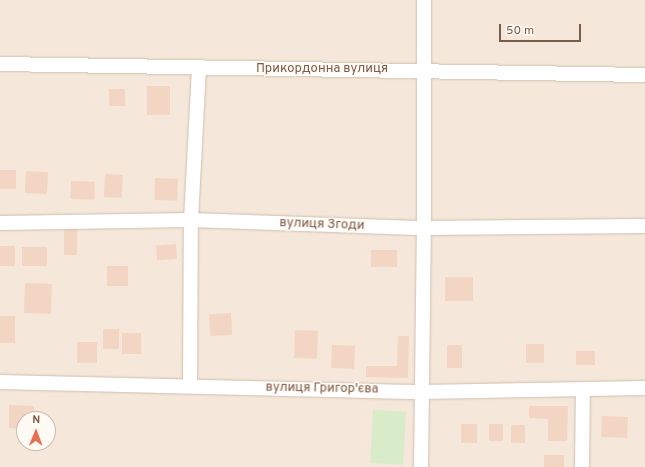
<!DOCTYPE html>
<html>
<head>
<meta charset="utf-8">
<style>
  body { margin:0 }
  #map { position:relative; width:645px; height:467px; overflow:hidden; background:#fdf6ec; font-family:Overpass,sans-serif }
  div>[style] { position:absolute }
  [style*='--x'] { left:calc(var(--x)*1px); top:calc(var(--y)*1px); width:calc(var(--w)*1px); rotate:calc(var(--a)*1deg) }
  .residential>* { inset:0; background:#f5e8da }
  .green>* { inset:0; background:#d8ecc9; transform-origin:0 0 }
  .building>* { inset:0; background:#f3d5c3; transform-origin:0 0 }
  .roads { filter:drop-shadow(0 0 1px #d1beb0) drop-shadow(0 0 1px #d1beb0) }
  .minor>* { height:14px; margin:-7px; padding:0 7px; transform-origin:7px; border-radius:7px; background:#fff }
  span { translate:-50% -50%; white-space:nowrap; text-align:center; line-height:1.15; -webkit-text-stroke:3px #fffaf3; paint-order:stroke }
  .street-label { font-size:13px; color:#7a5c4d }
  .north { position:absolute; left:16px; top:411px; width:40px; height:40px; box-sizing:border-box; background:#fffaf3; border:1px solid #cabbb1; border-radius:50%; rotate:1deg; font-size:11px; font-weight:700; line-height:16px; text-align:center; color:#7a5c4d }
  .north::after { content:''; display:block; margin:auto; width:14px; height:18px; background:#e76f51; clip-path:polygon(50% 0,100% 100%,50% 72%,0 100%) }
  .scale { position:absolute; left:499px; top:24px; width:82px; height:18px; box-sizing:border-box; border:2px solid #7a5c4d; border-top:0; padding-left:5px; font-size:12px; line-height:14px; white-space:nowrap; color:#7a5c4d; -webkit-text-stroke:3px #fffaf3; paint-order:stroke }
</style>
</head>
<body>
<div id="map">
  <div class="residential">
    <i style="clip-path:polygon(evenodd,0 0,645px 0,645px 467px,0 467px,0 0,24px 419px,48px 419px,48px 443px,24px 443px,24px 419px)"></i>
  </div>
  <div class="green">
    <i style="left:373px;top:410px;width:33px;height:53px;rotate:3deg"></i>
  </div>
  <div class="building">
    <i style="left:147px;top:86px;width:23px;height:29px"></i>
    <i style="left:109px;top:89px;width:16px;height:17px"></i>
    <i style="left:0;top:170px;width:16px;height:19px"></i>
    <i style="left:26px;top:171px;width:22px;height:22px;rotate:3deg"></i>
    <i style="left:105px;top:174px;width:18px;height:23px;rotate:3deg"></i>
    <i style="left:155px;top:178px;width:23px;height:22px;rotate:2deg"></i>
    <i style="left:71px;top:181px;width:24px;height:18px;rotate:2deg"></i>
    <i style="left:64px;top:227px;width:13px;height:28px"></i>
    <i style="left:176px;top:244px;width:15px;height:20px;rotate:86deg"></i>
    <i style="left:0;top:246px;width:15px;height:20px"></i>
    <i style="left:22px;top:247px;width:25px;height:19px"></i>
    <i style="left:371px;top:250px;width:26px;height:17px"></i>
    <i style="left:107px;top:266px;width:21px;height:20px"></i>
    <i style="left:445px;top:277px;width:28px;height:24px"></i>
    <i style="left:25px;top:283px;width:27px;height:30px;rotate:2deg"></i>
    <i style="left:231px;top:313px;width:22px;height:22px;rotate:87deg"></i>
    <i style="left:0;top:316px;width:15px;height:27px"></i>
    <i style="left:103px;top:329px;width:16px;height:20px"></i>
    <i style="left:295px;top:330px;width:23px;height:28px;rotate:2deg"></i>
    <i style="left:122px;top:333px;width:19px;height:21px"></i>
    <i style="clip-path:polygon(398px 336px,409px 336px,408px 378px,366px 377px,366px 366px,397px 366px)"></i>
    <i style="left:77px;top:342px;width:20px;height:21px"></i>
    <i style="left:526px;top:344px;width:18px;height:19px"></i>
    <i style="left:332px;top:345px;width:23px;height:23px;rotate:2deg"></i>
    <i style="left:447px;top:345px;width:15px;height:23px"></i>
    <i style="left:576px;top:351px;width:19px;height:14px"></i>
    <i style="clip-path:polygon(9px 405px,34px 406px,34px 419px,24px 419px,24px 429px,9px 428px)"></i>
    <i style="clip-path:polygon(529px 406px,568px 406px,567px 441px,548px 441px,548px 419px,529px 418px)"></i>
    <i style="left:602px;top:416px;width:26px;height:21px;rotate:2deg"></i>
    <i style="left:461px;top:424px;width:16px;height:19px"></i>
    <i style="left:489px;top:424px;width:14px;height:17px"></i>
    <i style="left:511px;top:425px;width:14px;height:18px"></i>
    <i style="left:544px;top:455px;width:20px;height:12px"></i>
  </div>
  <div class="roads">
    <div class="minor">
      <i style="--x:0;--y:64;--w:645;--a:0.98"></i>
      <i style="--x:0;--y:223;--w:191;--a:-0.9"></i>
      <i style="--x:191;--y:220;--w:233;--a:2"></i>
      <i style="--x:424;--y:228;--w:221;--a:-0.5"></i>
      <i style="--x:0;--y:382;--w:422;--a:1.4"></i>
      <i style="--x:422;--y:392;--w:223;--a:-1"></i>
      <i style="--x:190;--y:386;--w:166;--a:-89.7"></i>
      <i style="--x:191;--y:220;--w:152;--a:-87"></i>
      <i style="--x:421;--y:467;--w:239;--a:-89.3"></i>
      <i style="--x:424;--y:228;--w:228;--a:-90"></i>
      <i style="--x:582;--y:467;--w:77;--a:-89.3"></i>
    </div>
  </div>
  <div class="street-label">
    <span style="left:322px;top:69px">Прикордонна вулиця</span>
    <span style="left:322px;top:225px;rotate:2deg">вулиця Згоди</span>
    <span style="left:322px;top:389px;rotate:1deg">вулиця Григор'єва</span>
  </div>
  <div class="north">N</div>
  <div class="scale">50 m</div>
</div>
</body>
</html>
